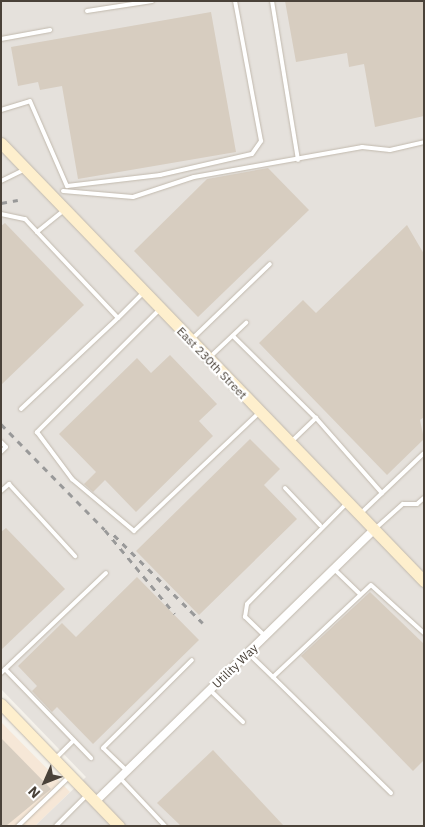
<!DOCTYPE html>
<html>
<head>
<meta charset="utf-8">
<style>
  body { margin:0 }
  #map { position:relative; width:425px; height:827px; overflow:hidden; background:#f5f2eb; font-family:"IBM Plex Sans",sans-serif }
  div>[style] { position:absolute }
  [style*='--x'] { left:calc(var(--x)*1px); top:calc(var(--y)*1px); width:calc(var(--w)*1px); rotate:calc(var(--a)*1deg) }
  .commercial>* { inset:0; background:#f6e7d7 }
  .industrial>* { inset:0; background:#e5e1dc }
  .building>* { inset:0; background:#d7cdc0 }
  .roads { filter:drop-shadow(0 0 1px #c1b9ad) drop-shadow(0 0 1px #c1b9ad) }
  .lane>* { height:4px; margin:-2px; padding:0 2px; transform-origin:2px; border-radius:2px; background:#fff }
  .street>* { height:8px; margin:-4px; padding:0 4px; transform-origin:4px; border-radius:4px; background:#fff }
  .secondary>* { height:11px; margin:-5.5px; padding:0 5.5px; transform-origin:5.5px; border-radius:5.5px; background:#feefcd }
  .rail>* { height:2.5px; margin-top:-1.25px; transform-origin:0; background:repeating-linear-gradient(90deg,#999 0 6px,transparent 0 12px) }
  span { translate:-50% -50%; white-space:nowrap; text-align:center; line-height:1.15; -webkit-text-stroke:4.5px #fff; paint-order:stroke }
  .street-label { font-size:12px; color:#4a4239 }
  .frame { position:absolute; inset:0; border:2px solid #4a4239; pointer-events:none }
  .north { position:absolute; left:20px; top:757px; width:50px; height:50px; -webkit-text-stroke:4px #fff; paint-order:stroke; rotate:226deg; font-size:14px; font-weight:700; line-height:20px; text-align:center; color:#4a4239 }
  .north::after { content:''; display:block; margin:auto; width:18px; height:22px; background:#4a4239; clip-path:polygon(50% 0,100% 100%,50% 72%,0 100%) }
</style>
</head>
<body>
<div id="map">
  <div class="commercial">
    <i style="clip-path:polygon(1px 722px,70px 792px,35px 826px,1px 826px)"></i>
  </div>
  <div class="industrial">
    <i style="clip-path:polygon(1px 1px,424px 1px,424px 826px,35px 826px,86px 777px,1px 689px)"></i>
  </div>
  <div class="building">
    <i style="clip-path:polygon(285px 1px,424px 1px,424px 116px,375px 127px,364px 64px,349px 67px,347px 53px,296px 62px)"></i>
    <i style="clip-path:polygon(211px 12px,236px 152px,78px 179px,62px 86px,40px 90px,38px 82px,18px 86px,11px 47px)"></i>
    <i style="clip-path:polygon(268px 168px,309px 210px,198px 317px,134px 251px,207px 179px)"></i>
    <i style="clip-path:polygon(5px 223px,84px 305px,1px 385px,1px 226px)"></i>
    <i style="clip-path:polygon(407px 225px,424px 254px,424px 417px,420px 420px,424px 439px,387px 475px,259px 343px,303px 300px,316px 313px)"></i>
    <i style="clip-path:polygon(170px 355px,217px 404px,199px 421px,213px 436px,136px 512px,105px 480px,93px 492px,84px 484px,96px 472px,59px 434px,137px 358px,151px 373px)"></i>
    <i style="clip-path:polygon(250px 439px,280px 469px,264px 485px,297px 519px,199px 615px,136px 551px)"></i>
    <i style="clip-path:polygon(6px 528px,65px 589px,1px 650px,1px 532px)"></i>
    <i style="clip-path:polygon(137px 577px,199px 640px,93px 744px,57px 707px,52px 712px,32px 691px,37px 686px,18px 666px,62px 623px,76px 637px)"></i>
    <i style="clip-path:polygon(370px 592px,424px 644px,424px 760px,413px 771px,301px 656px)"></i>
    <i style="clip-path:polygon(1px 738px,51px 789px,6px 826px,1px 826px)"></i>
    <i style="clip-path:polygon(213px 750px,284px 826px,181px 826px,157px 803px)"></i>
  </div>
  <div class="roads">
    <div class="lane">
      <i style="--x:272;--y:1;--w:161;--a:80.7"></i>
      <i style="--x:87;--y:11;--w:66;--a:-8.7"></i>
      <i style="--x:1;--y:39;--w:50;--a:-10.4"></i>
      <i style="--x:1;--y:110;--w:30;--a:-17"></i>
      <i style="--x:30;--y:101;--w:93;--a:66.5"></i>
      <i style="--x:67;--y:186;--w:94;--a:-6.7"></i>
      <i style="--x:160;--y:175;--w:94;--a:-12.9"></i>
      <i style="--x:252;--y:154;--w:16;--a:-55"></i>
      <i style="--x:261;--y:141;--w:142;--a:-100.5"></i>
      <i style="--x:1;--y:181;--w:25;--a:-26"></i>
      <i style="--x:63;--y:191;--w:70;--a:4.9"></i>
      <i style="--x:133;--y:197;--w:64;--a:-18.2"></i>
      <i style="--x:194;--y:177;--w:171;--a:-10.1"></i>
      <i style="--x:362;--y:147;--w:28;--a:6"></i>
      <i style="--x:390;--y:150;--w:35;--a:-13"></i>
      <i style="--x:1;--y:214;--w:25;--a:12"></i>
      <i style="--x:25;--y:219;--w:18;--a:47"></i>
      <i style="--x:37;--y:232;--w:33;--a:-39"></i>
      <i style="--x:37;--y:232;--w:118;--a:46.7"></i>
      <i style="--x:118;--y:318;--w:35;--a:-45"></i>
      <i style="--x:159;--y:310;--w:173;--a:135"></i>
      <i style="--x:37;--y:432;--w:59;--a:53.3"></i>
      <i style="--x:72;--y:479;--w:81;--a:40"></i>
      <i style="--x:134;--y:531;--w:173;--a:-43.4"></i>
      <i style="--x:233;--y:336;--w:117;--a:44.7"></i>
      <i style="--x:192;--y:339;--w:108;--a:-43.9"></i>
      <i style="--x:210;--y:357;--w:50;--a:-43.4"></i>
      <i style="--x:21;--y:409;--w:133;--a:-43.2"></i>
      <i style="--x:1;--y:442;--w:7;--a:45"></i>
      <i style="--x:6;--y:447;--w:7;--a:135"></i>
      <i style="--x:291;--y:442;--w:35;--a:-44"></i>
      <i style="--x:316;--y:418;--w:100;--a:48.7"></i>
      <i style="--x:285;--y:488;--w:51;--a:46.6"></i>
      <i style="--x:1;--y:491;--w:11;--a:-41"></i>
      <i style="--x:9;--y:484;--w:98;--a:47.5"></i>
      <i style="--x:360;--y:514;--w:88;--a:-43.6"></i>
      <i style="--x:376;--y:528;--w:36;--a:-42"></i>
      <i style="--x:403;--y:504;--w:14;--a:0"></i>
      <i style="--x:417;--y:504;--w:9;--a:-41"></i>
      <i style="--x:334;--y:569;--w:35;--a:44"></i>
      <i style="--x:265;--y:636;--w:28;--a:-136"></i>
      <i style="--x:245;--y:617;--w:13;--a:-81"></i>
      <i style="--x:247;--y:604;--w:142;--a:-45.3"></i>
      <i style="--x:248;--y:653;--w:35;--a:44"></i>
      <i style="--x:5;--y:669;--w:124;--a:46"></i>
      <i style="--x:1;--y:673;--w:145;--a:-43.6"></i>
      <i style="--x:210;--y:690;--w:46;--a:44.1"></i>
      <i style="--x:56;--y:758;--w:25;--a:-45"></i>
      <i style="--x:127;--y:771;--w:33;--a:-136"></i>
      <i style="--x:103;--y:748;--w:125;--a:-44.7"></i>
      <i style="--x:120;--y:778;--w:66;--a:46.8"></i>
      <i style="--x:391;--y:793;--w:165;--a:-135.5"></i>
      <i style="--x:273;--y:677;--w:134;--a:-43.2"></i>
      <i style="--x:371;--y:585;--w:72;--a:42.2"></i>
      <i style="--x:18;--y:826;--w:71;--a:-43.9"></i>
      <i style="--x:56;--y:826;--w:44;--a:-45"></i>
    </div>
    <div class="street">
      <i style="--x:96;--y:801;--w:387;--a:-44.3"></i>
    </div>
    <div class="secondary">
      <i style="--x:1;--y:143;--w:609;--a:46"></i>
      <i style="--x:1;--y:704;--w:170;--a:46"></i>
    </div>
  </div>
  <div class="rail">
    <i style="--x:1;--y:203;--w:17;--a:-10"></i>
    <i style="--x:1;--y:424;--w:148;--a:45.5"></i>
    <i style="--x:105;--y:530;--w:109;--a:50.2"></i>
    <i style="--x:114;--y:535;--w:125;--a:44.7"></i>
  </div>
  <div class="street-label">
    <span style="left:212px;top:363px;rotate:46deg">East 230th Street</span>
    <span style="left:235px;top:666px;rotate:-44deg">Utility Way</span>
  </div>
  <div class="frame"></div>
  <div class="north">N</div>
</div>
</body>
</html>
